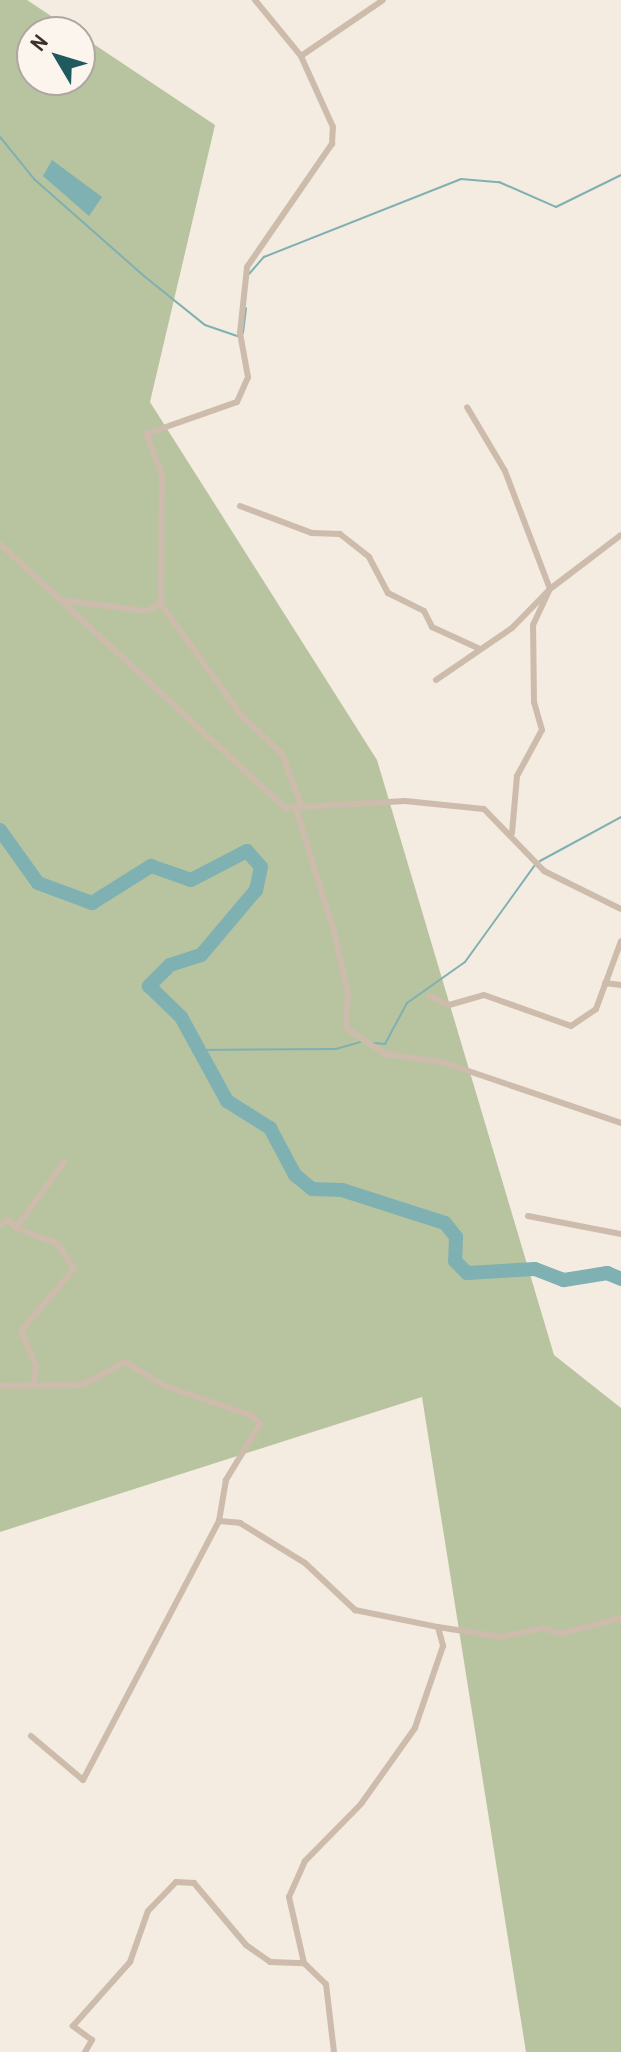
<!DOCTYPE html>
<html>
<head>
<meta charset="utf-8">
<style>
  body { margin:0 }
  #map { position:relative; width:621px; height:2052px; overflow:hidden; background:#f4ebe1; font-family:"Archivo Narrow",sans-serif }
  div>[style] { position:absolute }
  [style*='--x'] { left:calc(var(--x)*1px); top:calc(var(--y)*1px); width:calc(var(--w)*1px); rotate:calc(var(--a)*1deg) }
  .green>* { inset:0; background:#b8c4a0 }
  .water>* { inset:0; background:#7fb0b2 }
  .stream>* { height:2px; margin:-1px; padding:0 1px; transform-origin:1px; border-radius:1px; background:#7fb0b2 }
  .river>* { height:14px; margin:-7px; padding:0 7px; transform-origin:7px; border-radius:7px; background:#7fb0b2 }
  .minor>* { height:6px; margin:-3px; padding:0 3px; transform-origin:3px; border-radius:3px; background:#cdbbac }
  span { translate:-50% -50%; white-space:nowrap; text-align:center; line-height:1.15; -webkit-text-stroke:6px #fbf5ee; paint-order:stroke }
  .north { position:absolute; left:16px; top:16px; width:80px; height:80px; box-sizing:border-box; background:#fbf5ee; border:2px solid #aea6a0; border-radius:50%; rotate:308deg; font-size:22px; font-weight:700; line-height:32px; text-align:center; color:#3b302b }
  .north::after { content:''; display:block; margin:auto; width:28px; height:36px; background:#1f5a5e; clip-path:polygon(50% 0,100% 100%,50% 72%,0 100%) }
</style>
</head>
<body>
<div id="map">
  <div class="green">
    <i style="clip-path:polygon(0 0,27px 0,75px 32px,32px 32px,32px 80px,80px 80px,80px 35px,215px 125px,150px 402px,377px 760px,554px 1355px,621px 1408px,621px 2052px,526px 2052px,422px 1397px,0 1532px)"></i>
  </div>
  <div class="water">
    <i style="clip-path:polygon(52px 160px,102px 197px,89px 216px,43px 176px)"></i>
  </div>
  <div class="stream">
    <i style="--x:0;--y:137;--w:54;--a:51"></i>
    <i style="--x:34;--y:179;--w:147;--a:41.4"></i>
    <i style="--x:144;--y:276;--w:78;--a:38.8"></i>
    <i style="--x:205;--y:325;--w:34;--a:19"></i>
    <i style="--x:249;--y:274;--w:23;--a:-49"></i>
    <i style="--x:264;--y:257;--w:212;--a:-21.6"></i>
    <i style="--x:461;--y:179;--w:38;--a:5"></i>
    <i style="--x:499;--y:182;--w:62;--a:23.7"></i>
    <i style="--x:556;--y:207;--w:72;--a:-26.2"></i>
    <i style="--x:243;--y:333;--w:25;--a:-83"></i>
    <i style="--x:540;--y:861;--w:92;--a:-28.5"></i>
    <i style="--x:374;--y:1043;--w:11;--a:5"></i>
    <i style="--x:385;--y:1044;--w:47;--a:-61.8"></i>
    <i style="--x:407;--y:1003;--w:71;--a:-35.3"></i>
    <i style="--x:465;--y:962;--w:120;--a:-54.2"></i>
    <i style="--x:198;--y:1050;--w:138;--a:-0.4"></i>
    <i style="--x:336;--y:1049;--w:25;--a:-16"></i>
  </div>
  <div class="river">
    <i style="--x:0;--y:830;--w:65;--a:54.4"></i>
    <i style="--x:38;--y:883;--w:58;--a:20.3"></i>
    <i style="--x:92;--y:903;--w:70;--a:-32.1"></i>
    <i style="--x:151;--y:866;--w:42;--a:19.3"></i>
    <i style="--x:191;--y:880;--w:63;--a:-27.4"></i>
    <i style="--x:247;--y:851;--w:21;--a:49"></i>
    <i style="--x:261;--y:867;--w:24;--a:102"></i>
    <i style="--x:256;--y:890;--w:85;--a:130.2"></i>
    <i style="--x:201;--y:955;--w:33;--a:162"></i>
    <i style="--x:170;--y:965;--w:30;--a:135"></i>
    <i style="--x:149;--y:986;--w:45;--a:44.1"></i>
    <i style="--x:181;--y:1017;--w:96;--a:61.3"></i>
    <i style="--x:227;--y:1101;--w:51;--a:32.1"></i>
    <i style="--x:270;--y:1128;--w:53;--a:62"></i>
    <i style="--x:295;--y:1175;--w:22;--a:39"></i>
    <i style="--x:312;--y:1189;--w:30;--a:2"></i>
    <i style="--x:342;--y:1190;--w:108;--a:17.8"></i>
    <i style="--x:445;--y:1223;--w:18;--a:52"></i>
    <i style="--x:456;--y:1237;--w:24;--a:92"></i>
    <i style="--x:455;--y:1261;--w:17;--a:45"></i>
    <i style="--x:467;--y:1273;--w:68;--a:-3.4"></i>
    <i style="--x:535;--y:1269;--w:31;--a:21"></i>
    <i style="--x:564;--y:1280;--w:44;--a:-9.2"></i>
    <i style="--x:607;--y:1273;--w:15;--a:23"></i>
  </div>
  <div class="minor">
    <i style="--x:255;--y:0;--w:72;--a:50.6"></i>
    <i style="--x:240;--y:506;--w:77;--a:20.6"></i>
    <i style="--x:312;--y:533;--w:28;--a:2"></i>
    <i style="--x:340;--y:534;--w:37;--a:38"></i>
    <i style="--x:369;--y:557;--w:41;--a:62.2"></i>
    <i style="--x:388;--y:593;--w:40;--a:26.6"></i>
    <i style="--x:424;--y:611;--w:18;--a:63"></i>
    <i style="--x:432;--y:627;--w:51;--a:24.5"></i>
    <i style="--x:0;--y:544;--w:388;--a:42.8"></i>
    <i style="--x:285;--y:808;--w:120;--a:-3.3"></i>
    <i style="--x:405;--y:801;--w:79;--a:5.8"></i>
    <i style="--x:484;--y:809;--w:86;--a:45.9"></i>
    <i style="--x:544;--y:871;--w:86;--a:26.3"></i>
    <i style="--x:62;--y:600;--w:85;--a:7.5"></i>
    <i style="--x:146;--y:611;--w:17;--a:-25"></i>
    <i style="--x:161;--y:604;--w:137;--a:54.2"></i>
    <i style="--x:241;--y:715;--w:57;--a:43.6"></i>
    <i style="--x:282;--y:754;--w:57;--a:69.3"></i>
    <i style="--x:161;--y:604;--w:130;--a:-89.6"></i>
    <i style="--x:162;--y:474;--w:43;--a:-111.8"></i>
    <i style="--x:146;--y:434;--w:96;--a:-19.4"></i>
    <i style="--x:237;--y:402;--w:27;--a:-66"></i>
    <i style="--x:248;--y:377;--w:45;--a:-100.3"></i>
    <i style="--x:240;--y:333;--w:66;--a:-83.9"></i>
    <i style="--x:247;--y:267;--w:150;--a:-55.4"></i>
    <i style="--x:332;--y:144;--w:17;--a:-87"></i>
    <i style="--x:333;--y:127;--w:78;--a:-114.3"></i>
    <i style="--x:301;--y:56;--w:99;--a:-34.3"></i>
    <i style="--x:436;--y:680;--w:92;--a:-34.4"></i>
    <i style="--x:512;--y:628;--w:54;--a:-45.7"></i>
    <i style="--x:550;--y:589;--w:126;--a:-110.9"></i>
    <i style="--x:505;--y:471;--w:74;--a:-120.7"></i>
    <i style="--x:296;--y:809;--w:129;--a:72.8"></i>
    <i style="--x:334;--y:932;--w:63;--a:77.1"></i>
    <i style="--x:348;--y:993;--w:35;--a:93"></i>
    <i style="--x:346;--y:1028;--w:47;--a:33.7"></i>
    <i style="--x:385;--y:1054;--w:58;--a:8"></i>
    <i style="--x:442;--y:1062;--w:189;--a:18.8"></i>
    <i style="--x:512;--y:833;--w:57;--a:-85"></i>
    <i style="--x:517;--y:776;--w:52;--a:-61.5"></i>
    <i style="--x:542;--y:730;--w:29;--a:-106"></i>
    <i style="--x:534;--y:702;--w:77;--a:-90.7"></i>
    <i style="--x:533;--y:625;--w:40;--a:-65"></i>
    <i style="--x:550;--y:589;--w:89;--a:-37.3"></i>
    <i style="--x:605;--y:983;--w:16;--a:7"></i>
    <i style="--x:429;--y:996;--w:22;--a:24"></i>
    <i style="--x:449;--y:1005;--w:36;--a:-16"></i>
    <i style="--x:484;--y:995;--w:92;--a:19.6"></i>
    <i style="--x:571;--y:1026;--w:30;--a:-34"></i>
    <i style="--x:596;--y:1009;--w:72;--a:-69.8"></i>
    <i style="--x:528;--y:1216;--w:95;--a:11"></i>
    <i style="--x:0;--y:1224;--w:10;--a:-24"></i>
    <i style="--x:9;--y:1220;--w:11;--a:49"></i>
    <i style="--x:34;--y:1382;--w:16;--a:-83"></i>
    <i style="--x:36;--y:1366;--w:38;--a:-113"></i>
    <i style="--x:21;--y:1331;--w:82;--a:-49.5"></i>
    <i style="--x:74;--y:1269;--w:30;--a:-123"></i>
    <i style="--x:58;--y:1244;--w:45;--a:-159.1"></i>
    <i style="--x:16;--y:1228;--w:82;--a:-54"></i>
    <i style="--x:0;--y:1386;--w:83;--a:-0.7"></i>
    <i style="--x:83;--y:1385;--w:48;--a:-28.7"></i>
    <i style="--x:125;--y:1362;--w:47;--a:31"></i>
    <i style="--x:165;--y:1386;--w:92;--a:19"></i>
    <i style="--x:252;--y:1416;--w:11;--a:45"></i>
    <i style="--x:260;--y:1424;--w:66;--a:121.3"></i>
    <i style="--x:226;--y:1480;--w:42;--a:99.7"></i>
    <i style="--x:219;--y:1521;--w:21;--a:5"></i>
    <i style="--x:240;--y:1523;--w:76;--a:31.6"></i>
    <i style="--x:305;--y:1563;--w:69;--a:43.2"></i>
    <i style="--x:355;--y:1610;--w:85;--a:11.6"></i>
    <i style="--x:438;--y:1627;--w:20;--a:75"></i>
    <i style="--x:443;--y:1646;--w:87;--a:108.9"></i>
    <i style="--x:415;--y:1728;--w:93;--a:125.4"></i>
    <i style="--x:361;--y:1804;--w:80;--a:134.5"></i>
    <i style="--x:305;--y:1861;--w:39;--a:114"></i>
    <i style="--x:289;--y:1897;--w:68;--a:77.2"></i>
    <i style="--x:304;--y:1963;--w:30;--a:44"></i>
    <i style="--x:326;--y:1984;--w:68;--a:83.3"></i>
    <i style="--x:438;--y:1627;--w:64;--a:9"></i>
    <i style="--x:501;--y:1637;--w:43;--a:-12.1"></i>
    <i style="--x:543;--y:1628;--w:18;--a:19"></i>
    <i style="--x:560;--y:1634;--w:63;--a:-14.7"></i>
    <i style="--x:31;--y:1736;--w:68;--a:40.2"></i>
    <i style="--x:83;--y:1780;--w:293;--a:-62.3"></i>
    <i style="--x:85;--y:2052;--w:14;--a:-60"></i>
    <i style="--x:92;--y:2040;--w:24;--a:-144"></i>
    <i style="--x:73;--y:2026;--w:86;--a:-48.3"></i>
    <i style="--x:130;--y:1962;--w:54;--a:-70.6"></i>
    <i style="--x:148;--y:1911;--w:40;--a:-46"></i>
    <i style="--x:176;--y:1882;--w:18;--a:3"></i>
    <i style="--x:194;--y:1883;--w:81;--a:50"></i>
    <i style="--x:246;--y:1945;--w:29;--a:35"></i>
    <i style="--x:270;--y:1962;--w:34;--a:2"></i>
  </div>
  <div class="north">N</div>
</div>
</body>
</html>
